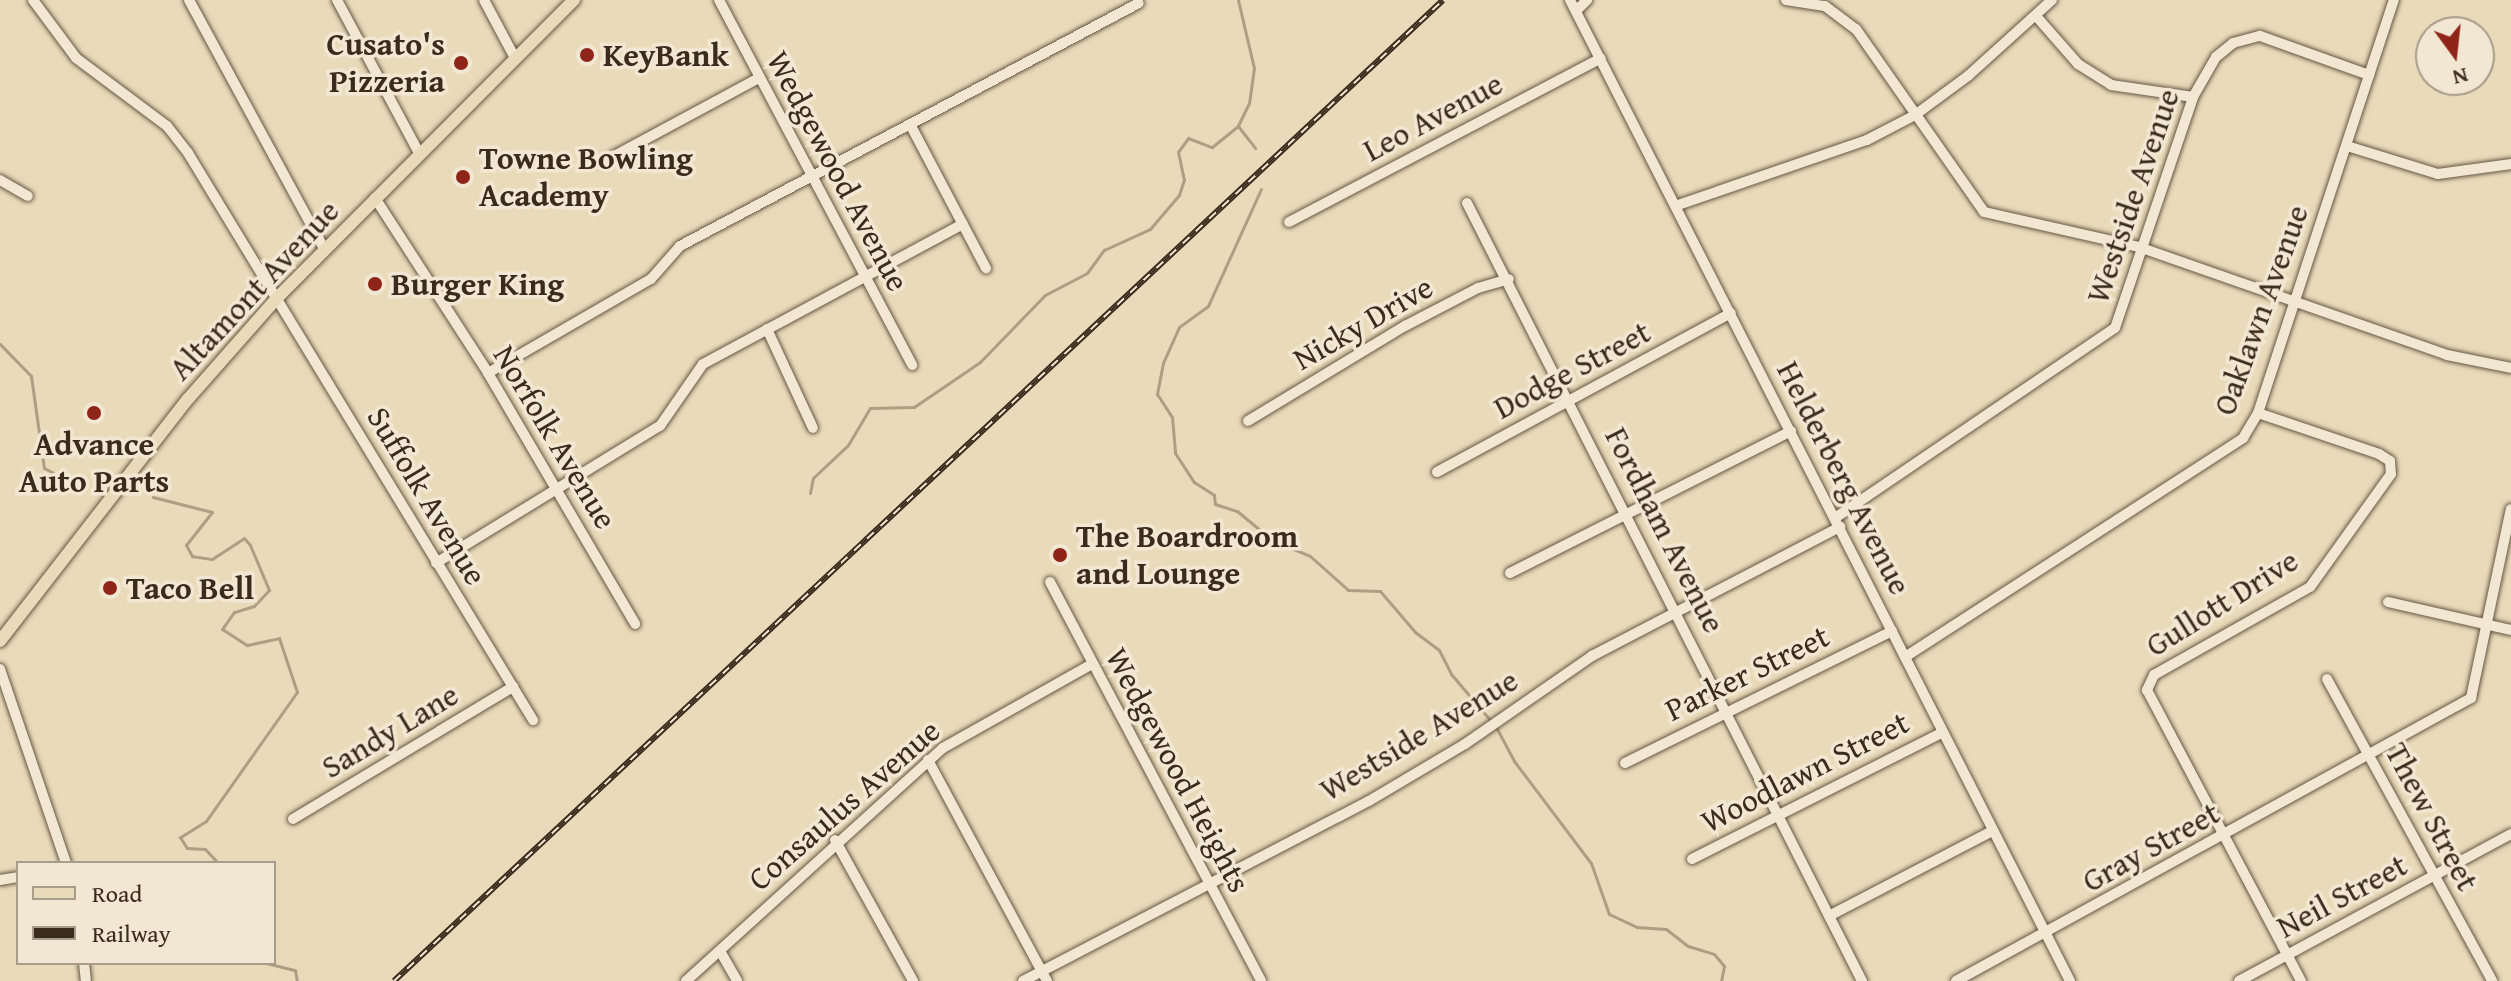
<!DOCTYPE html>
<html>
<head>
<meta charset="utf-8">
<style>
  body { margin:0 }
  #map { position:relative; width:2511px; height:981px; overflow:hidden; background:#e9dab9; font-family:"Gentium Book Plus",serif }
  div>[style] { position:absolute }
  [style*='--x'] { left:calc(var(--x)*1px); top:calc(var(--y)*1px); width:calc(var(--w)*1px); rotate:calc(var(--a)*1deg) }
  .stream>* { height:3px; margin:-1.5px; padding:0 1.5px; transform-origin:1.5px; border-radius:1.5px; background:#ae9e84 }
  .roads { filter:drop-shadow(0 0 2px #665744) drop-shadow(0 0 2px #665744) }
  .minor>* { height:10px; margin:-5px; padding:0 5px; transform-origin:5px; border-radius:5px; background:#f1e7d2 }
  .major>* { height:12px; margin:-6px; padding:0 6px; transform-origin:6px; border-radius:6px; background:#e9dab9 }
  .rail>* { height:6px; margin-top:-3px; transform-origin:0; background:repeating-linear-gradient(90deg,#f1e7d2 0 9px,#3a2b1d 0 18px); box-sizing:border-box; border-block:2px solid #3a2b1d }
  .dots>* { width:22px; height:22px; translate:-50% -50%; box-sizing:border-box; border:4px solid #f1e7d2; border-radius:50% }
  span { translate:-50% -50%; white-space:nowrap; text-align:center; line-height:1.15; -webkit-text-stroke:7px #f1e7d2; paint-order:stroke }
  .poi-label { font-size:32px; color:#3a2b1d; font-weight:700 }
  .right { translate:-100% -50%; text-align:right }
  .left { translate:0 -50%; text-align:left }
  .street-label { font-size:32px; color:#3a2b1d }
  .legend { position:absolute; left:16px; top:861px; width:260px; height:104px; box-sizing:border-box; background:#f1e7d2; border:2px solid #a89c8a; margin:0; padding:10px 14px; list-style:none; font-size:24px; color:#3a2b1d }
  .legend li { display:flex; align-items:center; gap:16px; height:40px }
  .legend b { width:40px; border:2px solid #a89c8a }
  .north { position:absolute; left:2415px; top:16px; width:80px; height:80px; box-sizing:border-box; background:#f1e7d2; border:2px solid #a89c8a; border-radius:50%; rotate:165deg; font-size:22px; font-weight:700; line-height:32px; text-align:center; color:#3a2b1d }
  .north::after { content:''; display:block; margin:auto; width:28px; height:36px; background:#8f2418; clip-path:polygon(50% 0,100% 100%,50% 72%,0 100%) }
</style>
</head>
<body>
<div id="map">
  <div class="stream">
    <i style="--x:1238;--y:0;--w:70;--a:76.8"></i>
    <i style="--x:1254;--y:68;--w:35;--a:98"></i>
    <i style="--x:1249;--y:103;--w:25;--a:116"></i>
    <i style="--x:1238;--y:126;--w:28;--a:52"></i>
    <i style="--x:1261;--y:189;--w:128;--a:114.4"></i>
    <i style="--x:1208;--y:306;--w:36;--a:144"></i>
    <i style="--x:1179;--y:327;--w:39;--a:114"></i>
    <i style="--x:1163;--y:363;--w:32;--a:101"></i>
    <i style="--x:1157;--y:394;--w:27;--a:57"></i>
    <i style="--x:1172;--y:417;--w:36;--a:85"></i>
    <i style="--x:1175;--y:453;--w:35;--a:57"></i>
    <i style="--x:1194;--y:482;--w:24;--a:33"></i>
    <i style="--x:1214;--y:495;--w:9;--a:84"></i>
    <i style="--x:1215;--y:504;--w:23;--a:18"></i>
    <i style="--x:1237;--y:511;--w:45;--a:39.6"></i>
    <i style="--x:1272;--y:540;--w:41;--a:22.8"></i>
    <i style="--x:1310;--y:556;--w:51;--a:41.8"></i>
    <i style="--x:1348;--y:590;--w:32;--a:2"></i>
    <i style="--x:1380;--y:591;--w:54;--a:49.5"></i>
    <i style="--x:1415;--y:632;--w:30;--a:37"></i>
    <i style="--x:1439;--y:650;--w:27;--a:63"></i>
    <i style="--x:1451;--y:674;--w:62;--a:49.6"></i>
    <i style="--x:0;--y:344;--w:45;--a:45.9"></i>
    <i style="--x:31;--y:376;--w:93;--a:82"></i>
    <i style="--x:44;--y:468;--w:27;--a:27"></i>
    <i style="--x:810;--y:493;--w:15;--a:-79"></i>
    <i style="--x:813;--y:478;--w:48;--a:-43.3"></i>
    <i style="--x:848;--y:445;--w:43;--a:-59.3"></i>
    <i style="--x:870;--y:408;--w:44;--a:-1.3"></i>
    <i style="--x:914;--y:407;--w:80;--a:-34.3"></i>
    <i style="--x:980;--y:362;--w:93;--a:-45.9"></i>
    <i style="--x:1045;--y:295;--w:47;--a:-27.6"></i>
    <i style="--x:1087;--y:273;--w:29;--a:-54"></i>
    <i style="--x:1104;--y:250;--w:51;--a:-24.5"></i>
    <i style="--x:1150;--y:229;--w:45;--a:-49.5"></i>
    <i style="--x:1179;--y:195;--w:16;--a:-72"></i>
    <i style="--x:1184;--y:180;--w:29;--a:-102"></i>
    <i style="--x:1178;--y:152;--w:17;--a:-54"></i>
    <i style="--x:1188;--y:138;--w:26;--a:21"></i>
    <i style="--x:1212;--y:147;--w:33;--a:-39"></i>
    <i style="--x:153;--y:497;--w:61;--a:14.3"></i>
    <i style="--x:212;--y:512;--w:42;--a:128.2"></i>
    <i style="--x:186;--y:545;--w:13;--a:61"></i>
    <i style="--x:192;--y:556;--w:20;--a:9"></i>
    <i style="--x:212;--y:559;--w:38;--a:-33"></i>
    <i style="--x:244;--y:538;--w:9;--a:49"></i>
    <i style="--x:250;--y:545;--w:49;--a:67.1"></i>
    <i style="--x:269;--y:590;--w:22;--a:133"></i>
    <i style="--x:254;--y:606;--w:21;--a:163"></i>
    <i style="--x:234;--y:612;--w:21;--a:125"></i>
    <i style="--x:222;--y:629;--w:30;--a:33"></i>
    <i style="--x:247;--y:645;--w:33;--a:-12"></i>
    <i style="--x:279;--y:638;--w:57;--a:71.6"></i>
    <i style="--x:297;--y:692;--w:158;--a:125.2"></i>
    <i style="--x:206;--y:821;--w:31;--a:148"></i>
    <i style="--x:180;--y:837;--w:13;--a:58"></i>
    <i style="--x:187;--y:848;--w:18;--a:3"></i>
    <i style="--x:205;--y:849;--w:19;--a:47"></i>
    <i style="--x:1496;--y:727;--w:38;--a:62"></i>
    <i style="--x:1514;--y:761;--w:128;--a:53"></i>
    <i style="--x:1591;--y:863;--w:54;--a:70.6"></i>
    <i style="--x:1609;--y:914;--w:31;--a:25"></i>
    <i style="--x:1637;--y:927;--w:29;--a:4"></i>
    <i style="--x:1666;--y:929;--w:28;--a:38"></i>
    <i style="--x:1688;--y:946;--w:27;--a:17"></i>
    <i style="--x:1714;--y:954;--w:16;--a:50"></i>
    <i style="--x:1724;--y:966;--w:15;--a:101"></i>
    <i style="--x:266;--y:963;--w:30;--a:14"></i>
    <i style="--x:295;--y:970;--w:11;--a:80"></i>
  </div>
  <div class="roads">
    <div class="minor">
      <i style="--x:33;--y:0;--w:72;--a:53.4"></i>
      <i style="--x:76;--y:58;--w:114;--a:36.8"></i>
      <i style="--x:167;--y:126;--w:34;--a:52"></i>
      <i style="--x:188;--y:153;--w:664;--a:58.68"></i>
      <i style="--x:189;--y:0;--w:283;--a:61.5"></i>
      <i style="--x:337;--y:0;--w:174;--a:61.8"></i>
      <i style="--x:484;--y:0;--w:66;--a:61.9"></i>
      <i style="--x:719;--y:0;--w:413;--a:62.1"></i>
      <i style="--x:1570;--y:0;--w:1101;--a:62.99"></i>
      <i style="--x:1786;--y:0;--w:39;--a:9"></i>
      <i style="--x:1825;--y:6;--w:39;--a:37"></i>
      <i style="--x:1856;--y:29;--w:223;--a:55"></i>
      <i style="--x:1984;--y:212;--w:159;--a:12.7"></i>
      <i style="--x:2139;--y:247;--w:326;--a:19.3"></i>
      <i style="--x:2447;--y:355;--w:65;--a:11.5"></i>
      <i style="--x:1576;--y:11;--w:16;--a:-45"></i>
      <i style="--x:2036;--y:16;--w:64;--a:48.8"></i>
      <i style="--x:2078;--y:64;--w:39;--a:32"></i>
      <i style="--x:2111;--y:85;--w:83;--a:8.3"></i>
      <i style="--x:911;--y:126;--w:161;--a:62.2"></i>
      <i style="--x:2347;--y:146;--w:95;--a:17.1"></i>
      <i style="--x:2438;--y:174;--w:74;--a:-7.8"></i>
      <i style="--x:603;--y:162;--w:177;--a:-28.3"></i>
      <i style="--x:0;--y:180;--w:32;--a:30"></i>
      <i style="--x:375;--y:198;--w:208;--a:57.1"></i>
      <i style="--x:488;--y:373;--w:291;--a:59.6"></i>
      <i style="--x:1467;--y:203;--w:873;--a:63.08"></i>
      <i style="--x:1678;--y:205;--w:200;--a:-19"></i>
      <i style="--x:1867;--y:140;--w:54;--a:-27.5"></i>
      <i style="--x:1915;--y:115;--w:67;--a:-36.5"></i>
      <i style="--x:1969;--y:75;--w:112;--a:-42.1"></i>
      <i style="--x:1289;--y:222;--w:352;--a:-27.7"></i>
      <i style="--x:767;--y:329;--w:109;--a:65.1"></i>
      <i style="--x:488;--y:373;--w:188;--a:-30"></i>
      <i style="--x:651;--y:279;--w:44;--a:-48.7"></i>
      <i style="--x:680;--y:246;--w:519;--a:-27.9"></i>
      <i style="--x:2258;--y:413;--w:128;--a:18.7"></i>
      <i style="--x:2379;--y:454;--w:13;--a:32"></i>
      <i style="--x:2390;--y:461;--w:13;--a:86"></i>
      <i style="--x:2391;--y:474;--w:139;--a:125.6"></i>
      <i style="--x:2310;--y:587;--w:179;--a:150.6"></i>
      <i style="--x:2154;--y:675;--w:17;--a:115"></i>
      <i style="--x:2147;--y:690;--w:329;--a:62.1"></i>
      <i style="--x:1248;--y:421;--w:184;--a:-31.2"></i>
      <i style="--x:1405;--y:326;--w:82;--a:-27.5"></i>
      <i style="--x:1478;--y:288;--w:32;--a:-16"></i>
      <i style="--x:1437;--y:472;--w:334;--a:-28.4"></i>
      <i style="--x:1835;--y:518;--w:338;--a:-34.2"></i>
      <i style="--x:2115;--y:328;--w:244;--a:-71.3"></i>
      <i style="--x:2193;--y:97;--w:46;--a:-60.1"></i>
      <i style="--x:2216;--y:57;--w:22;--a:-39"></i>
      <i style="--x:2233;--y:43;--w:28;--a:-15"></i>
      <i style="--x:2260;--y:36;--w:116;--a:19.7"></i>
      <i style="--x:436;--y:563;--w:263;--a:-31.5"></i>
      <i style="--x:660;--y:426;--w:75;--a:-55.3"></i>
      <i style="--x:703;--y:364;--w:295;--a:-28.3"></i>
      <i style="--x:1510;--y:573;--w:315;--a:-26.8"></i>
      <i style="--x:1050;--y:582;--w:451;--a:62.1"></i>
      <i style="--x:2388;--y:602;--w:126;--a:12.8"></i>
      <i style="--x:1905;--y:657;--w:403;--a:-32.9"></i>
      <i style="--x:2243;--y:438;--w:29;--a:-59"></i>
      <i style="--x:2258;--y:413;--w:435;--a:-71.8"></i>
      <i style="--x:0;--y:669;--w:205;--a:71.2"></i>
      <i style="--x:2327;--y:679;--w:344;--a:61.3"></i>
      <i style="--x:928;--y:760;--w:251;--a:61.7"></i>
      <i style="--x:1625;--y:763;--w:298;--a:-26.3"></i>
      <i style="--x:293;--y:819;--w:257;--a:-31"></i>
      <i style="--x:835;--y:840;--w:161;--a:61"></i>
      <i style="--x:1692;--y:859;--w:281;--a:-26.8"></i>
      <i style="--x:0;--y:880;--w:18;--a:-9"></i>
      <i style="--x:1829;--y:916;--w:184;--a:-27.5"></i>
      <i style="--x:720;--y:951;--w:34;--a:60"></i>
      <i style="--x:84;--y:963;--w:18;--a:84"></i>
      <i style="--x:686;--y:981;--w:347;--a:-42.2"></i>
      <i style="--x:943;--y:748;--w:171;--a:-29.4"></i>
      <i style="--x:1023;--y:981;--w:390;--a:-27.5"></i>
      <i style="--x:1369;--y:801;--w:112;--a:-30.7"></i>
      <i style="--x:1465;--y:744;--w:155;--a:-34.7"></i>
      <i style="--x:1592;--y:656;--w:280;--a:-27.5"></i>
      <i style="--x:1956;--y:981;--w:588;--a:-28.79"></i>
      <i style="--x:2471;--y:698;--w:193;--a:-78.1"></i>
      <i style="--x:2239;--y:981;--w:309;--a:-28.4"></i>
    </div>
    <div class="major">
      <i style="--x:0;--y:641;--w:306;--a:-52.2"></i>
      <i style="--x:188;--y:399;--w:135;--a:-48.6"></i>
      <i style="--x:277;--y:298;--w:421;--a:-45.1"></i>
    </div>
  </div>
  <div class="rail">
    <i style="--x:394;--y:981;--w:1436;--a:-43.08"></i>
  </div>
  <div class="dots">
    <i style="left:587px;top:55px;background:#8f2418"></i>
    <i style="left:461px;top:63px;background:#8f2418"></i>
    <i style="left:463px;top:177px;background:#8f2418"></i>
    <i style="left:375px;top:284px;background:#8f2418"></i>
    <i style="left:94px;top:413px;background:#8f2418"></i>
    <i style="left:1060px;top:555px;background:#8f2418"></i>
    <i style="left:110px;top:588px;background:#8f2418"></i>
  </div>
  <div class="poi-label">
    <span class="right" style="left:445px;top:63px">Cusato's<br>Pizzeria</span>
    <span class="left" style="left:603px;top:55px">KeyBank</span>
    <span class="left" style="left:479px;top:177px">Towne Bowling<br>Academy</span>
    <span class="left" style="left:391px;top:284px">Burger King</span>
    <span style="left:94px;top:463px">Advance<br>Auto Parts</span>
    <span class="left" style="left:1076px;top:555px">The Boardroom<br>and Lounge</span>
    <span class="left" style="left:126px;top:588px">Taco Bell</span>
  </div>
  <div class="street-label">
    <span style="left:1433px;top:117px;rotate:-28deg">Leo Avenue</span>
    <span style="left:838px;top:171px;rotate:62deg">Wedgewood Avenue</span>
    <span style="left:2133px;top:196px;rotate:-71deg">Westside Avenue</span>
    <span style="left:254px;top:290px;rotate:-47deg">Altamont Avenue</span>
    <span style="left:2261px;top:310px;rotate:-70deg">Oaklawn Avenue</span>
    <span style="left:1363px;top:323px;rotate:-30deg">Nicky Drive</span>
    <span style="left:1572px;top:370px;rotate:-28deg">Dodge Street</span>
    <span style="left:555px;top:437px;rotate:59deg">Norfolk Avenue</span>
    <span style="left:1844px;top:478px;rotate:63deg">Helderberg Avenue</span>
    <span style="left:427px;top:496px;rotate:59deg">Suffolk Avenue</span>
    <span style="left:1665px;top:530px;rotate:63deg">Fordham Avenue</span>
    <span style="left:2222px;top:603px;rotate:-32deg">Gullott Drive</span>
    <span style="left:1747px;top:673px;rotate:-26deg">Parker Street</span>
    <span style="left:390px;top:731px;rotate:-31deg">Sandy Lane</span>
    <span style="left:1419px;top:735px;rotate:-31deg">Westside Avenue</span>
    <span style="left:1178px;top:770px;rotate:62deg">Wedgewood Heights</span>
    <span style="left:1805px;top:772px;rotate:-27deg">Woodlawn Street</span>
    <span style="left:844px;top:805px;rotate:-41deg">Consaulus Avenue</span>
    <span style="left:2432px;top:817px;rotate:62deg">Thew Street</span>
    <span style="left:2151px;top:847px;rotate:-29deg">Gray Street</span>
    <span style="left:2342px;top:896px;rotate:-28deg">Neil Street</span>
  </div>
  <ul class="legend">
  <li><b style="height:10px;background:#e9dab9"></b>Road</li>
  <li><b style="height:10px;background:#3a2b1d"></b>Railway</li>
  </ul>
  <div class="north">N</div>
</div>
</body>
</html>
